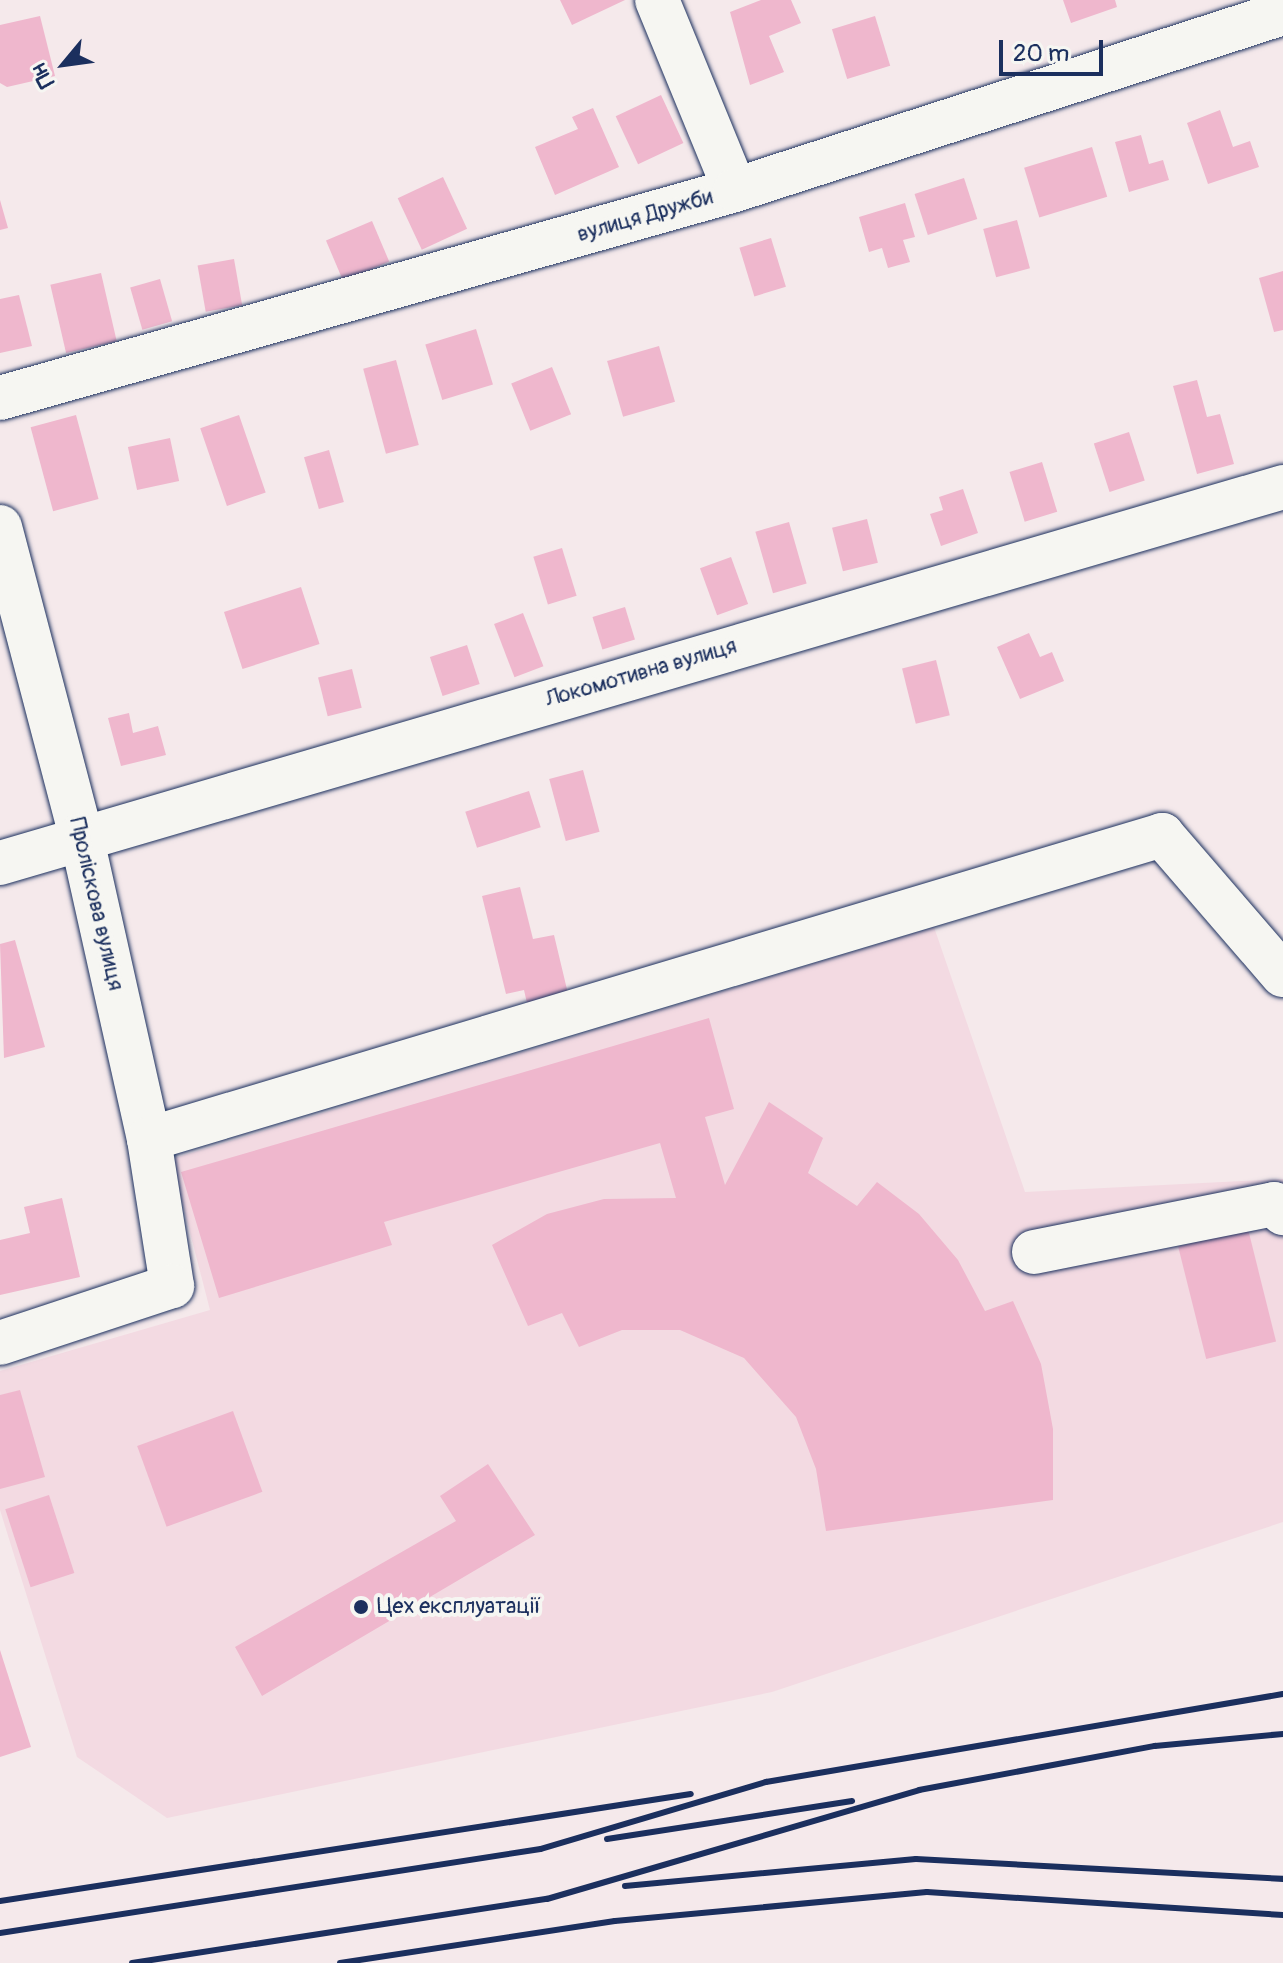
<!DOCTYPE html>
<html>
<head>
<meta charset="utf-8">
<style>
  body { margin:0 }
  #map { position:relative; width:1283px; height:1963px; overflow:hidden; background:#f5e9eb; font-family:Pangolin,sans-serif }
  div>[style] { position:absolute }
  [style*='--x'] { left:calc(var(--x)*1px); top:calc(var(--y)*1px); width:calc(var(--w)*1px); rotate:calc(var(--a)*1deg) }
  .built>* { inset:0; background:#f3dae2 }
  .building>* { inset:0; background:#efb7cd; transform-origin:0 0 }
  .roads { filter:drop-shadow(0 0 2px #1b2f5e) drop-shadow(0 0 2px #1b2f5e) }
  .minor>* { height:44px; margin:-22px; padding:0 22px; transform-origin:22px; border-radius:22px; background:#f6f6f2 }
  .rail>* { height:6px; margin:-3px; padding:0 3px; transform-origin:3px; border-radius:3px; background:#1b2f5e }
  .dots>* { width:22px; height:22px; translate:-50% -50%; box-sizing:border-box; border:4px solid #f6f6f2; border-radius:50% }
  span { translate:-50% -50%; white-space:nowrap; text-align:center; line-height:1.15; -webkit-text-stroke:8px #f6f6f2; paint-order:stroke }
  .street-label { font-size:22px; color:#1b2f5e }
  .poi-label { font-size:22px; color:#1b2f5e }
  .left { translate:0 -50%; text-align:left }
  .north { position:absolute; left:24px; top:24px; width:80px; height:80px; -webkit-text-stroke:6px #f6f6f2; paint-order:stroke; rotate:241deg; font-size:22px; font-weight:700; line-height:32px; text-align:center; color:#1b2f5e }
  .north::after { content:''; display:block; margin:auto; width:28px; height:36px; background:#1b2f5e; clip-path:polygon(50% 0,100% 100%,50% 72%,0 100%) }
  .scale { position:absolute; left:999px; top:40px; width:104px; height:36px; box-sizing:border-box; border:4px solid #1b2f5e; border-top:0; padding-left:10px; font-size:24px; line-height:28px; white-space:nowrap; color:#1b2f5e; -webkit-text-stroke:6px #f6f6f2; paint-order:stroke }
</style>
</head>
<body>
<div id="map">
  <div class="built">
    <i style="clip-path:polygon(934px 927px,1025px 1192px,1283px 1179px,1283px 1522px,772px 1692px,167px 1818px,77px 1757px,0 1510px,0 1371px,210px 1310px,171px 1159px)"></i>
  </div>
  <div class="building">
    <i style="clip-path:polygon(560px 0,625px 0,572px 25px)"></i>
    <i style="clip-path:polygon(761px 0,791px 0,801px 23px,769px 36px,784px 72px,750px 85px,730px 12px)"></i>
    <i style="clip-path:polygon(1063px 0,1115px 0,1117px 7px,1071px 23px)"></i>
    <i style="clip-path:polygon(40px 16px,55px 76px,7px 87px,0 83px,0 25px)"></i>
    <i style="left:875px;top:16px;width:52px;height:45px;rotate:73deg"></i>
    <i style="left:661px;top:95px;width:53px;height:50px;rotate:65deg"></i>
    <i style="clip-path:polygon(593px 108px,619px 167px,555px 195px,535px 147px,578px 129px,572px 117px)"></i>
    <i style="clip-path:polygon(1220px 110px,1233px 147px,1250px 141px,1259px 167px,1208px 184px,1187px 123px)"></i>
    <i style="clip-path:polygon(1141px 135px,1149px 164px,1163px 160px,1169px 180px,1129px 192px,1115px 142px)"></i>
    <i style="left:1092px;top:147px;width:52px;height:71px;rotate:73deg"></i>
    <i style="left:443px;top:177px;width:57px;height:50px;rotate:65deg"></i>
    <i style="left:964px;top:178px;width:43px;height:52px;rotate:72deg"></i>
    <i style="clip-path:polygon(0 200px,8px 228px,0 230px)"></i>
    <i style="clip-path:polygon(905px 203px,915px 237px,903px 240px,910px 262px,888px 268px,882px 248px,869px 252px,859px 217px)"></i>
    <i style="left:1017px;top:220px;width:50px;height:35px;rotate:75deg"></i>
    <i style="left:372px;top:221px;width:44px;height:50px;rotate:67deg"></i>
    <i style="left:771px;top:238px;width:51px;height:33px;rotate:73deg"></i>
    <i style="left:234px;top:259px;width:47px;height:37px;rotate:80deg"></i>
    <i style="clip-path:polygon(1283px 271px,1283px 330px,1274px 332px,1259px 278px)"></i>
    <i style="left:101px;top:273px;width:70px;height:52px;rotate:77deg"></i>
    <i style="left:160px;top:279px;width:44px;height:31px;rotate:74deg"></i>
    <i style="clip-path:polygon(19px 295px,32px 346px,0 353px,0 299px)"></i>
    <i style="left:476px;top:329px;width:58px;height:53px;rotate:73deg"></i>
    <i style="left:659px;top:346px;width:58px;height:54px;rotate:74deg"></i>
    <i style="left:396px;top:360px;width:88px;height:34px;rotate:75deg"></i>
    <i style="left:552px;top:367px;width:51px;height:44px;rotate:68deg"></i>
    <i style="clip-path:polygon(1197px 380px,1207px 417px,1220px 414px,1234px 464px,1197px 474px,1173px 386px)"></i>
    <i style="left:76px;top:415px;width:87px;height:47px;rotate:75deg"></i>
    <i style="left:239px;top:415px;width:82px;height:41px;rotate:71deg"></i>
    <i style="left:1129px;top:432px;width:51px;height:37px;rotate:72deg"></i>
    <i style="left:170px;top:438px;width:44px;height:43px;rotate:78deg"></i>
    <i style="left:329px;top:450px;width:54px;height:26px;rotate:74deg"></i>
    <i style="left:1042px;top:462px;width:52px;height:34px;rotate:73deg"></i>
    <i style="clip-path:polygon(963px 489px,978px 533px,941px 546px,930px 514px,943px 510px,939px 497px)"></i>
    <i style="left:867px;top:519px;width:45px;height:36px;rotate:76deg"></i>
    <i style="left:789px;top:522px;width:64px;height:35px;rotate:74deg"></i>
    <i style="left:562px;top:548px;width:50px;height:30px;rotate:73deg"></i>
    <i style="left:731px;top:557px;width:50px;height:33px;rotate:70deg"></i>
    <i style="left:301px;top:587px;width:60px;height:81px;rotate:72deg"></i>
    <i style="left:625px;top:607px;width:34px;height:34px;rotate:73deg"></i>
    <i style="left:523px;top:613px;width:57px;height:31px;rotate:69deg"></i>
    <i style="clip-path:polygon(1029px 633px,1040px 657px,1052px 652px,1064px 681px,1020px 699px,997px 647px)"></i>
    <i style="left:467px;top:645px;width:41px;height:39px;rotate:72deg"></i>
    <i style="left:936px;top:660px;width:57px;height:35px;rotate:76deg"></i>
    <i style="left:352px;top:669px;width:40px;height:35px;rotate:76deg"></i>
    <i style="clip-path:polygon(129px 713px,133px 733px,158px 726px,166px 755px,121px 766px,108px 718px)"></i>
    <i style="left:583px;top:770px;width:64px;height:35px;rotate:75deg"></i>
    <i style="left:529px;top:791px;width:38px;height:67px;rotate:72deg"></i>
    <i style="clip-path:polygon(520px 887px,533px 939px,554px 935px,570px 1002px,529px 1012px,524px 990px,506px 994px,482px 896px)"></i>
    <i style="clip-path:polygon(15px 940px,45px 1047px,4px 1058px,0 944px)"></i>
    <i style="clip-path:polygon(709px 1018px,734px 1109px,705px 1117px,725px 1185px,769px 1102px,823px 1138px,808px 1173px,857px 1206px,877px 1182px,919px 1214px,958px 1260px,985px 1311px,1013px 1301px,1041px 1364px,1053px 1429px,1053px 1500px,826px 1531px,816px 1469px,796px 1417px,744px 1358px,680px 1330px,622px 1330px,579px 1347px,562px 1313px,528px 1326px,492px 1245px,547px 1214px,604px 1199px,676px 1198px,660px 1143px,384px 1222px,392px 1245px,219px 1298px,181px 1172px)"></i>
    <i style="clip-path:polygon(62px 1198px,80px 1277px,0 1295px,0 1240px,30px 1233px,24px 1207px)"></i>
    <i style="left:1248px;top:1229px;width:116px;height:72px;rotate:76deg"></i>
    <i style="clip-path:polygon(20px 1390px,45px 1477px,0 1489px,0 1395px)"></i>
    <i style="left:233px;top:1411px;width:86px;height:102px;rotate:70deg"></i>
    <i style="clip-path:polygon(488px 1464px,535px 1535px,262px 1696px,235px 1647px,456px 1521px,440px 1496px)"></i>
    <i style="left:49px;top:1495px;width:82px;height:46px;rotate:72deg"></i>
    <i style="clip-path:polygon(0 1650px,31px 1747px,0 1757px)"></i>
  </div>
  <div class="roads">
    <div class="minor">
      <i style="--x:657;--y:0;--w:205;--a:67.7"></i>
      <i style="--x:0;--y:398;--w:764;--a:-15.8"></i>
      <i style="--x:735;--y:190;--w:576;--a:-17.9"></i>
      <i style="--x:0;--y:527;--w:318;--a:75.3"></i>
      <i style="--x:81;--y:835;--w:312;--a:77.4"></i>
      <i style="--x:149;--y:1139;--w:149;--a:81.1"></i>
      <i style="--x:172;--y:1286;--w:181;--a:161.7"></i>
      <i style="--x:0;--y:863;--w:1337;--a:-16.33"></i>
      <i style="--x:149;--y:1139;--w:1058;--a:-16.7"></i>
      <i style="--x:1162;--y:835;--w:185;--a:49.2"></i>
      <i style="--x:1034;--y:1252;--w:245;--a:-11.3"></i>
      <i style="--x:1274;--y:1204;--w:13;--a:45"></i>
    </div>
  </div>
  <div class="rail">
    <i style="--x:607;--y:1839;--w:248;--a:-8.8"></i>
    <i style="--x:625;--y:1886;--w:292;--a:-5.3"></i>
    <i style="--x:916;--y:1859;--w:368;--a:3.1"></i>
    <i style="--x:0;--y:1901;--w:699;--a:-8.8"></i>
    <i style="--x:0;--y:1933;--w:547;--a:-8.83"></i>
    <i style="--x:541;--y:1849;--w:235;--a:-16.6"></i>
    <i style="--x:766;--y:1782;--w:524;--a:-9.66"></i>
    <i style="--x:132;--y:1963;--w:420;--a:-8.8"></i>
    <i style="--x:547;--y:1899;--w:388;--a:-16.3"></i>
    <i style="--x:919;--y:1790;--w:240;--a:-10.6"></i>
    <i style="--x:1155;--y:1746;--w:129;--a:-5.4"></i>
    <i style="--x:340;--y:1963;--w:278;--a:-8.7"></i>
    <i style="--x:615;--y:1921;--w:313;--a:-5.3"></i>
    <i style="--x:927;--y:1892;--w:357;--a:3.7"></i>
  </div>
  <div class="dots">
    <i style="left:361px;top:1607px;background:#1b2f5e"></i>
  </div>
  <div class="street-label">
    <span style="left:645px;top:216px;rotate:-16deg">вулиця Дружби</span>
    <span style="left:641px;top:673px;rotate:-16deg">Локомотивна вулиця</span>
    <span style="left:96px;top:904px;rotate:77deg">Проліскова вулиця</span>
  </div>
  <div class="poi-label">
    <span class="left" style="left:377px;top:1607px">Цех експлуатації</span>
  </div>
  <div class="north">Пн</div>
  <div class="scale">20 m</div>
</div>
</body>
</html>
